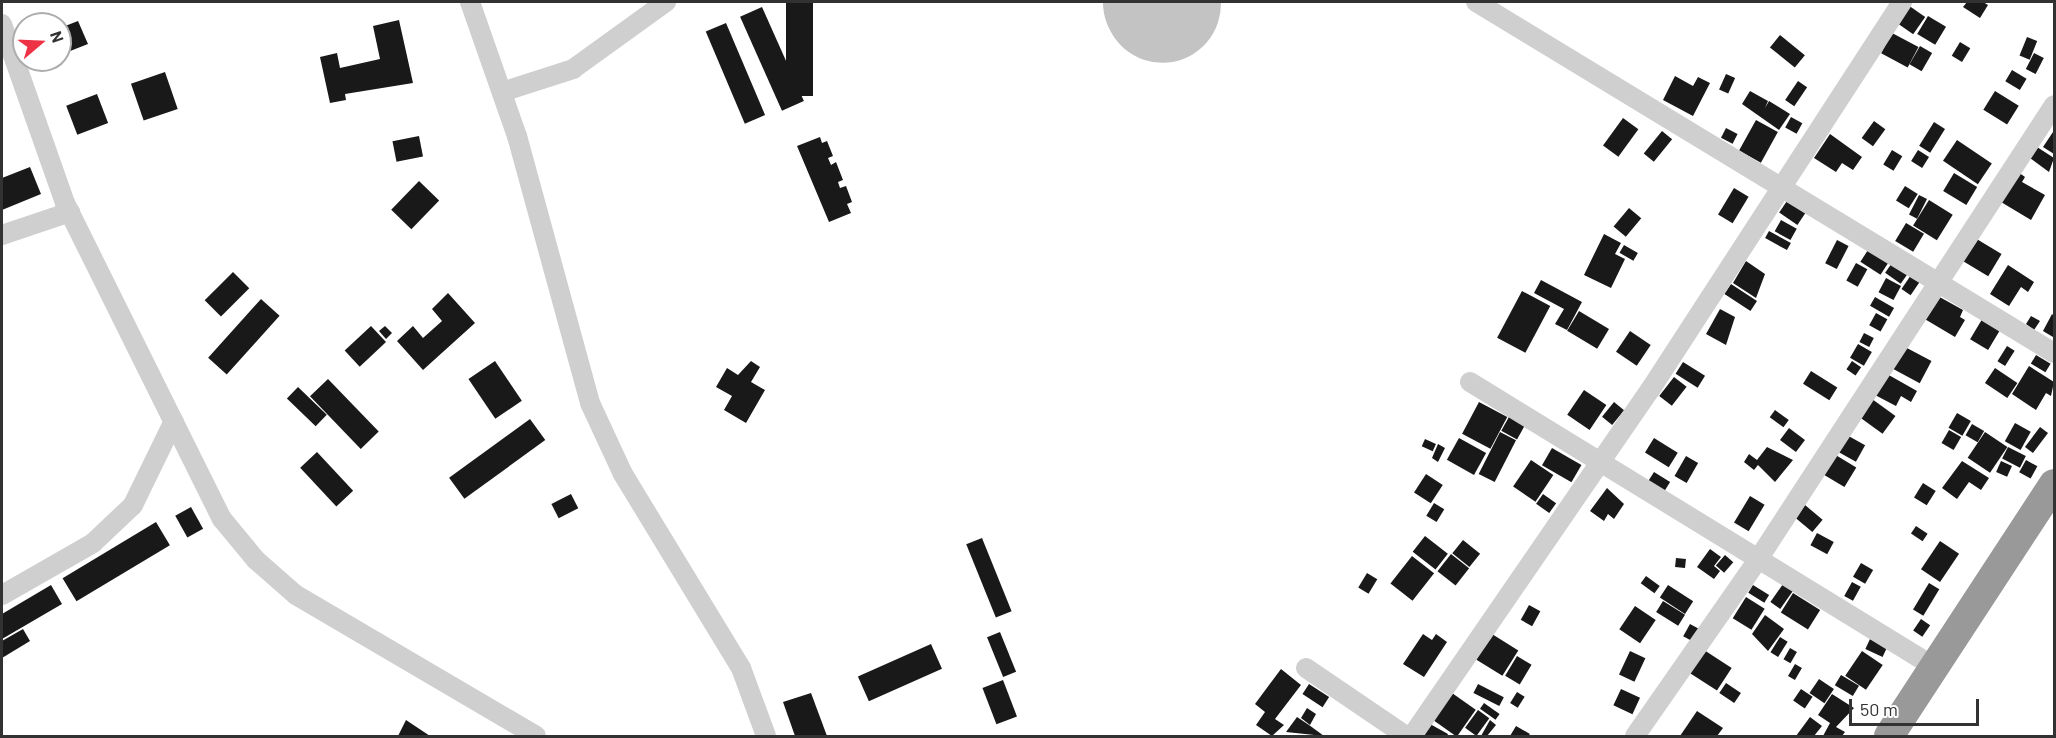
<!DOCTYPE html>
<html>
<head>
<meta charset="utf-8">
<style>
  body { margin:0 }
  #map { position:relative; width:2056px; height:738px; overflow:hidden; background:#fff; font-family:Barlow,sans-serif }
  div>[style] { position:absolute }
  [style*='--x'] { left:calc(var(--x)*1px); top:calc(var(--y)*1px); width:calc(var(--w)*1px); rotate:calc(var(--a)*1deg) }
  .runway>* { height:117px; margin:-58.5px; padding:0 58.5px; transform-origin:58.5px; border-radius:58.5px; background:#c3c3c3 }
  .building>* { inset:0; background:#191919; transform-origin:0 0 }
  .path>* { height:3px; margin-top:-1.5px; transform-origin:0; background:repeating-linear-gradient(90deg,#cfcfcf 0 3px,transparent 0 6px) }
  .minor>* { height:20px; margin:-10px; padding:0 10px; transform-origin:10px; border-radius:10px; background:#cfcfcf }
  .highway>* { height:30px; margin:-15px; padding:0 15px; transform-origin:15px; border-radius:15px; background:#999 }
  span { translate:-50% -50%; white-space:nowrap; text-align:center; line-height:1.15; -webkit-text-stroke:6px #fff; paint-order:stroke }
  .frame { position:absolute; inset:0; border:3px solid #323232; pointer-events:none }
  .north { position:absolute; left:12px; top:12px; width:60px; height:60px; box-sizing:border-box; background:#fff; border:2px solid #adadad; border-radius:50%; rotate:71deg; font-size:16px; font-weight:700; line-height:24px; text-align:center; color:#323232 }
  .north::after { content:''; display:block; margin:auto; width:21px; height:27px; background:#ec3244; clip-path:polygon(50% 0,100% 100%,50% 72%,0 100%) }
  .scale { position:absolute; left:1849px; top:699px; width:130px; height:27px; box-sizing:border-box; border:3px solid #323232; border-top:0; padding-left:8px; font-size:18px; line-height:21px; white-space:nowrap; color:#323232; -webkit-text-stroke:4px #fff; paint-order:stroke }
</style>
</head>
<body>
<div id="map">
  <div class="runway">
    <i style="--x:1161;--y:2;--w:2;--a:63"></i>
  </div>
  <div class="building">
    <i style="left:786px;top:2px;width:27px;height:94px"></i>
    <i style="clip-path:polygon(1967px 2px,1983px 2px,1988px 5px,1980px 18px,1963px 7px)"></i>
    <i style="left:1908px;top:5px;width:21px;height:21px;rotate:35deg"></i>
    <i style="left:762px;top:7px;width:103px;height:24px;rotate:66deg"></i>
    <i style="left:1928px;top:16px;width:21px;height:21px;rotate:31deg"></i>
    <i style="clip-path:polygon(399px 20px,413px 83px,345px 94px,346px 100px,330px 103px,320px 57px,337px 53px,340px 68px,380px 59px,373px 26px)"></i>
    <i style="clip-path:polygon(78px 21px,88px 44px,60px 55px,60px 28px)"></i>
    <i style="left:726px;top:23px;width:100px;height:22px;rotate:67deg"></i>
    <i style="left:1892px;top:33px;width:30px;height:23px;rotate:28deg"></i>
    <i style="left:1780px;top:35px;width:32px;height:16px;rotate:39deg"></i>
    <i style="left:2027px;top:37px;width:11px;height:20px;rotate:22deg"></i>
    <i style="left:1960px;top:42px;width:12px;height:16px;rotate:31deg"></i>
    <i style="left:1920px;top:46px;width:14px;height:21px;rotate:30deg"></i>
    <i style="left:2034px;top:53px;width:11px;height:18px;rotate:27deg"></i>
    <i style="left:2012px;top:70px;width:17px;height:13px;rotate:31deg"></i>
    <i style="left:165px;top:72px;width:39px;height:36px;rotate:71deg"></i>
    <i style="left:1726px;top:74px;width:10px;height:17px;rotate:24deg"></i>
    <i style="clip-path:polygon(1675px 76px,1693px 86px,1698px 77px,1710px 83px,1693px 116px,1663px 100px)"></i>
    <i style="left:1798px;top:81px;width:11px;height:23px;rotate:34deg"></i>
    <i style="clip-path:polygon(1750px 91px,1768px 101px,1765px 108px,1769px 101px,1790px 114px,1779px 130px,1742px 104px)"></i>
    <i style="left:1995px;top:91px;width:28px;height:22px;rotate:32deg"></i>
    <i style="left:97px;top:94px;width:31px;height:33px;rotate:69deg"></i>
    <i style="left:1791px;top:117px;width:13px;height:12px;rotate:29deg"></i>
    <i style="left:1623px;top:118px;width:19px;height:34px;rotate:36deg"></i>
    <i style="left:1756px;top:120px;width:25px;height:35px;rotate:29deg"></i>
    <i style="left:1874px;top:121px;width:14px;height:21px;rotate:36deg"></i>
    <i style="left:1934px;top:122px;width:13px;height:28px;rotate:32deg"></i>
    <i style="left:1726px;top:128px;width:13px;height:11px;rotate:27deg"></i>
    <i style="left:1662px;top:131px;width:13px;height:29px;rotate:39deg"></i>
    <i style="clip-path:polygon(2053px 132px,2054px 133px,2054px 154px,2043px 147px)"></i>
    <i style="clip-path:polygon(1830px 134px,1862px 157px,1853px 170px,1842px 163px,1836px 172px,1814px 158px)"></i>
    <i style="left:419px;top:136px;width:21px;height:27px;rotate:79deg"></i>
    <i style="clip-path:polygon(820px 137px,822px 143px,827px 141px,833px 156px,828px 158px,831px 165px,836px 162px,843px 180px,838px 182px,840px 188px,846px 186px,852px 202px,847px 204px,851px 213px,829px 222px,797px 146px)"></i>
    <i style="left:1957px;top:140px;width:42px;height:25px;rotate:34deg"></i>
    <i style="clip-path:polygon(2037px 147px,2054px 158px,2049px 172px,2030px 158px)"></i>
    <i style="left:1892px;top:150px;width:12px;height:17px;rotate:31deg"></i>
    <i style="left:1918px;top:150px;width:13px;height:13px;rotate:32deg"></i>
    <i style="clip-path:polygon(30px 167px,41px 194px,2px 210px,2px 178px)"></i>
    <i style="clip-path:polygon(2018px 172px,2025px 177px,2022px 182px,2045px 195px,2031px 220px,2001px 202px)"></i>
    <i style="left:1954px;top:173px;width:27px;height:21px;rotate:31deg"></i>
    <i style="left:419px;top:181px;width:28px;height:40px;rotate:44deg"></i>
    <i style="left:1905px;top:186px;width:15px;height:17px;rotate:32deg"></i>
    <i style="left:1734px;top:188px;width:17px;height:31px;rotate:31deg"></i>
    <i style="left:1919px;top:195px;width:9px;height:22px;rotate:27deg"></i>
    <i style="left:1929px;top:200px;width:28px;height:30px;rotate:32deg"></i>
    <i style="left:1787px;top:201px;width:22px;height:14px;rotate:34deg"></i>
    <i style="left:1629px;top:208px;width:16px;height:24px;rotate:40deg"></i>
    <i style="left:1781px;top:220px;width:18px;height:13px;rotate:29deg"></i>
    <i style="left:1906px;top:223px;width:21px;height:21px;rotate:31deg"></i>
    <i style="left:1769px;top:231px;width:25px;height:8px;rotate:29deg"></i>
    <i style="clip-path:polygon(1604px 234px,1621px 243px,1615px 254px,1625px 259px,1611px 288px,1584px 275px)"></i>
    <i style="left:1975px;top:238px;width:31px;height:26px;rotate:31deg"></i>
    <i style="left:1837px;top:240px;width:13px;height:26px;rotate:27deg"></i>
    <i style="left:1624px;top:245px;width:16px;height:9px;rotate:30deg"></i>
    <i style="left:1868px;top:250px;width:24px;height:14px;rotate:33deg"></i>
    <i style="clip-path:polygon(1746px 261px,1765px 274px,1756px 298px,1733px 283px)"></i>
    <i style="left:1856px;top:263px;width:13px;height:20px;rotate:29deg"></i>
    <i style="left:1892px;top:263px;width:19px;height:12px;rotate:35deg"></i>
    <i style="clip-path:polygon(2008px 265px,2034px 282px,2028px 292px,2021px 287px,2009px 306px,1990px 294px)"></i>
    <i style="left:233px;top:272px;width:23px;height:40px;rotate:45deg"></i>
    <i style="left:1911px;top:275px;width:11px;height:17px;rotate:34deg"></i>
    <i style="left:1886px;top:278px;width:17px;height:16px;rotate:28deg"></i>
    <i style="clip-path:polygon(1541px 280px,1582px 302px,1567px 330px,1555px 324px,1564px 309px,1534px 293px)"></i>
    <i style="left:1731px;top:284px;width:31px;height:12px;rotate:33deg"></i>
    <i style="left:1522px;top:291px;width:32px;height:53px;rotate:28deg"></i>
    <i style="clip-path:polygon(448px 293px,475px 323px,423px 370px,397px 341px,413px 326px,423px 338px,442px 321px,432px 309px)"></i>
    <i style="clip-path:polygon(1936px 295px,1963px 310px,1960px 317px,1965px 320px,1955px 337px,1923px 318px)"></i>
    <i style="left:1875px;top:297px;width:22px;height:10px;rotate:30deg"></i>
    <i style="left:261px;top:299px;width:25px;height:79px;rotate:42deg"></i>
    <i style="clip-path:polygon(1720px 309px,1735px 317px,1726px 345px,1706px 334px)"></i>
    <i style="left:1579px;top:311px;width:35px;height:23px;rotate:31deg"></i>
    <i style="left:1876px;top:313px;width:13px;height:14px;rotate:29deg"></i>
    <i style="clip-path:polygon(2052px 314px,2054px 316px,2053px 337px,2043px 331px)"></i>
    <i style="left:1984px;top:316px;width:21px;height:27px;rotate:31deg"></i>
    <i style="clip-path:polygon(2031px 316px,2040px 321px,2034px 330px,2026px 324px)"></i>
    <i style="left:371px;top:326px;width:22px;height:36px;rotate:47deg"></i>
    <i style="clip-path:polygon(385px 326px,392px 333px,386px 339px,379px 331px)"></i>
    <i style="left:1630px;top:331px;width:25px;height:25px;rotate:34deg"></i>
    <i style="left:1864px;top:333px;width:11px;height:10px;rotate:27deg"></i>
    <i style="left:1858px;top:344px;width:16px;height:16px;rotate:30deg"></i>
    <i style="left:2007px;top:346px;width:9px;height:18px;rotate:32deg"></i>
    <i style="left:1905px;top:347px;width:30px;height:25px;rotate:28deg"></i>
    <i style="left:2036px;top:355px;width:17px;height:10px;rotate:31deg"></i>
    <i style="left:495px;top:361px;width:48px;height:32px;rotate:56deg"></i>
    <i style="clip-path:polygon(751px 361px,760px 367px,751px 382px,765px 390px,746px 423px,724px 410px,732px 396px,716px 387px,727px 368px,738px 375px)"></i>
    <i style="left:1852px;top:361px;width:11px;height:10px;rotate:34deg"></i>
    <i style="left:1683px;top:362px;width:26px;height:14px;rotate:32deg"></i>
    <i style="clip-path:polygon(2029px 366px,2054px 382px,2051px 396px,2046px 393px,2036px 410px,2012px 394px)"></i>
    <i style="left:1995px;top:368px;width:27px;height:18px;rotate:34deg"></i>
    <i style="left:1811px;top:371px;width:31px;height:15px;rotate:32deg"></i>
    <i style="clip-path:polygon(1887px 374px,1917px 391px,1911px 402px,1901px 396px,1896px 406px,1875px 395px)"></i>
    <i style="left:1674px;top:377px;width:16px;height:24px;rotate:38deg"></i>
    <i style="left:328px;top:379px;width:73px;height:25px;rotate:46deg"></i>
    <i style="left:298px;top:387px;width:40px;height:16px;rotate:44deg"></i>
    <i style="left:1584px;top:390px;width:27px;height:30px;rotate:34deg"></i>
    <i style="left:1872px;top:399px;width:29px;height:22px;rotate:36deg"></i>
    <i style="left:1479px;top:402px;width:32px;height:36px;rotate:28deg"></i>
    <i style="left:1614px;top:402px;width:13px;height:19px;rotate:39deg"></i>
    <i style="left:1775px;top:410px;width:17px;height:9px;rotate:36deg"></i>
    <i style="left:1957px;top:413px;width:16px;height:17px;rotate:30deg"></i>
    <i style="left:1510px;top:415px;width:18px;height:18px;rotate:29deg"></i>
    <i style="left:530px;top:419px;width:26px;height:100px;rotate:54deg"></i>
    <i style="left:2015px;top:423px;width:18px;height:21px;rotate:29deg"></i>
    <i style="left:1972px;top:424px;width:14px;height:13px;rotate:30deg"></i>
    <i style="left:2040px;top:427px;width:10px;height:25px;rotate:37deg"></i>
    <i style="left:1789px;top:428px;width:20px;height:15px;rotate:37deg"></i>
    <i style="left:1949px;top:430px;width:14px;height:15px;rotate:30deg"></i>
    <i style="left:1500px;top:432px;width:18px;height:47px;rotate:27deg"></i>
    <i style="left:1985px;top:432px;width:27px;height:31px;rotate:34deg"></i>
    <i style="left:1845px;top:434px;width:23px;height:19px;rotate:29deg"></i>
    <i style="left:1459px;top:438px;width:31px;height:25px;rotate:29deg"></i>
    <i style="left:1654px;top:438px;width:28px;height:17px;rotate:32deg"></i>
    <i style="left:1425px;top:439px;width:12px;height:8px;rotate:24deg"></i>
    <i style="clip-path:polygon(1438px 444px,1445px 448px,1438px 462px,1432px 458px)"></i>
    <i style="clip-path:polygon(1767px 447px,1793px 460px,1775px 482px,1758px 465px,1754px 470px,1744px 462px,1749px 454px,1757px 460px)"></i>
    <i style="left:2008px;top:447px;width:20px;height:13px;rotate:27deg"></i>
    <i style="left:1552px;top:448px;width:34px;height:20px;rotate:30deg"></i>
    <i style="left:317px;top:452px;width:53px;height:23px;rotate:47deg"></i>
    <i style="left:1834px;top:454px;width:26px;height:23px;rotate:31deg"></i>
    <i style="left:1686px;top:456px;width:14px;height:23px;rotate:30deg"></i>
    <i style="left:1531px;top:460px;width:27px;height:32px;rotate:34deg"></i>
    <i style="left:2026px;top:460px;width:13px;height:14px;rotate:29deg"></i>
    <i style="clip-path:polygon(1962px 461px,1989px 478px,1981px 490px,1969px 482px,1957px 499px,1942px 488px)"></i>
    <i style="left:2001px;top:461px;width:12px;height:12px;rotate:24deg"></i>
    <i style="left:1654px;top:472px;width:19px;height:14px;rotate:32deg"></i>
    <i style="left:1426px;top:474px;width:20px;height:22px;rotate:33deg"></i>
    <i style="left:1923px;top:483px;width:15px;height:17px;rotate:32deg"></i>
    <i style="clip-path:polygon(1607px 488px,1624px 504px,1614px 519px,1608px 514px,1604px 521px,1590px 511px)"></i>
    <i style="left:571px;top:494px;width:16px;height:22px;rotate:63deg"></i>
    <i style="left:1543px;top:494px;width:16px;height:12px;rotate:35deg"></i>
    <i style="left:1750px;top:496px;width:17px;height:31px;rotate:31deg"></i>
    <i style="left:1434px;top:503px;width:12px;height:15px;rotate:31deg"></i>
    <i style="left:1805px;top:505px;width:23px;height:16px;rotate:40deg"></i>
    <i style="left:191px;top:507px;width:25px;height:18px;rotate:61deg"></i>
    <i style="left:156px;top:522px;width:27px;height:109px;rotate:59deg"></i>
    <i style="left:1916px;top:526px;width:14px;height:9px;rotate:34deg"></i>
    <i style="left:1817px;top:533px;width:19px;height:14px;rotate:28deg"></i>
    <i style="left:1425px;top:536px;width:29px;height:20px;rotate:38deg"></i>
    <i style="left:982px;top:538px;width:79px;height:17px;rotate:68deg"></i>
    <i style="left:1463px;top:540px;width:22px;height:17px;rotate:39deg"></i>
    <i style="left:1940px;top:541px;width:23px;height:34px;rotate:34deg"></i>
    <i style="clip-path:polygon(1710px 549px,1721px 557px,1714px 566px,1720px 571px,1714px 579px,1697px 567px)"></i>
    <i style="left:1451px;top:554px;width:23px;height:22px;rotate:38deg"></i>
    <i style="left:1725px;top:555px;width:11px;height:14px;rotate:41deg"></i>
    <i style="left:1412px;top:556px;width:28px;height:35px;rotate:38deg"></i>
    <i style="left:1676px;top:558px;width:10px;height:9px;rotate:6deg"></i>
    <i style="left:1861px;top:563px;width:14px;height:16px;rotate:30deg"></i>
    <i style="left:1367px;top:573px;width:12px;height:17px;rotate:31deg"></i>
    <i style="left:1646px;top:576px;width:17px;height:9px;rotate:36deg"></i>
    <i style="left:1852px;top:582px;width:10px;height:16px;rotate:29deg"></i>
    <i style="left:1929px;top:583px;width:12px;height:31px;rotate:31deg"></i>
    <i style="left:1783px;top:584px;width:12px;height:22px;rotate:35deg"></i>
    <i style="clip-path:polygon(51px 585px,62px 604px,2px 639px,2px 614px)"></i>
    <i style="left:1668px;top:585px;width:30px;height:15px;rotate:33deg"></i>
    <i style="left:1753px;top:585px;width:19px;height:9px;rotate:32deg"></i>
    <i style="left:1793px;top:593px;width:32px;height:23px;rotate:32deg"></i>
    <i style="left:1746px;top:597px;width:22px;height:25px;rotate:32deg"></i>
    <i style="left:1663px;top:601px;width:26px;height:13px;rotate:32deg"></i>
    <i style="left:1529px;top:605px;width:13px;height:17px;rotate:29deg"></i>
    <i style="left:1635px;top:606px;width:25px;height:28px;rotate:34deg"></i>
    <i style="clip-path:polygon(1765px 615px,1784px 629px,1768px 651px,1752px 634px)"></i>
    <i style="left:1921px;top:619px;width:11px;height:14px;rotate:34deg"></i>
    <i style="left:1690px;top:624px;width:10px;height:14px;rotate:29deg"></i>
    <i style="clip-path:polygon(23px 629px,30px 641px,2px 658px,2px 641px)"></i>
    <i style="left:1000px;top:632px;width:43px;height:14px;rotate:68deg"></i>
    <i style="clip-path:polygon(1423px 634px,1432px 640px,1436px 634px,1447px 642px,1424px 677px,1403px 664px)"></i>
    <i style="left:1492px;top:634px;width:31px;height:30px;rotate:32deg"></i>
    <i style="left:1780px;top:637px;width:9px;height:18px;rotate:32deg"></i>
    <i style="left:1870px;top:639px;width:19px;height:11px;rotate:25deg"></i>
    <i style="left:931px;top:644px;width:27px;height:80px;rotate:66deg"></i>
    <i style="left:1790px;top:648px;width:8px;height:13px;rotate:30deg"></i>
    <i style="left:1704px;top:650px;width:33px;height:27px;rotate:33deg"></i>
    <i style="left:1630px;top:651px;width:17px;height:26px;rotate:25deg"></i>
    <i style="left:1862px;top:651px;width:25px;height:30px;rotate:34deg"></i>
    <i style="left:1517px;top:656px;width:17px;height:23px;rotate:31deg"></i>
    <i style="left:1795px;top:664px;width:8px;height:14px;rotate:30deg"></i>
    <i style="clip-path:polygon(1281px 669px,1301px 685px,1275px 719px,1284px 725px,1272px 736px,1256px 725px,1265px 712px,1255px 704px)"></i>
    <i style="left:1841px;top:675px;width:21px;height:12px;rotate:31deg"></i>
    <i style="left:1819px;top:679px;width:18px;height:17px;rotate:34deg"></i>
    <i style="left:1003px;top:680px;width:39px;height:22px;rotate:69deg"></i>
    <i style="left:1726px;top:683px;width:18px;height:12px;rotate:34deg"></i>
    <i style="left:1309px;top:684px;width:24px;height:12px;rotate:33deg"></i>
    <i style="left:1478px;top:684px;width:29px;height:10px;rotate:27deg"></i>
    <i style="left:1621px;top:689px;width:21px;height:18px;rotate:25deg"></i>
    <i style="left:1801px;top:689px;width:14px;height:14px;rotate:34deg"></i>
    <i style="left:1517px;top:692px;width:9px;height:13px;rotate:32deg"></i>
    <i style="clip-path:polygon(811px 693px,827px 736px,795px 736px,783px 702px)"></i>
    <i style="left:1452px;top:693px;width:29px;height:33px;rotate:35deg"></i>
    <i style="clip-path:polygon(1832px 694px,1854px 708px,1836px 727px,1845px 732px,1842px 736px,1823px 736px,1830px 723px,1818px 715px)"></i>
    <i style="left:1484px;top:703px;width:19px;height:7px;rotate:35deg"></i>
    <i style="clip-path:polygon(1307px 708px,1316px 714px,1310px 725px,1301px 718px)"></i>
    <i style="left:1478px;top:710px;width:14px;height:22px;rotate:36deg"></i>
    <i style="clip-path:polygon(1697px 711px,1723px 728px,1717px 736px,1680px 736px)"></i>
    <i style="clip-path:polygon(1297px 717px,1309px 725px,1324px 736px,1286px 732px)"></i>
    <i style="clip-path:polygon(1810px 717px,1822px 726px,1814px 736px,1796px 736px)"></i>
    <i style="clip-path:polygon(406px 720px,430px 736px,398px 736px)"></i>
    <i style="clip-path:polygon(1490px 720px,1496px 725px,1487px 736px,1481px 736px)"></i>
    <i style="clip-path:polygon(1430px 724px,1448px 734px,1447px 736px,1423px 736px)"></i>
    <i style="clip-path:polygon(1516px 726px,1530px 734px,1528px 736px,1510px 736px)"></i>
  </div>
  <div class="path">
    <i style="--x:2029;--y:736;--w:1;--a:0"></i>
  </div>
  <div class="minor">
    <i style="--x:470;--y:2;--w:142;--a:70.7"></i>
    <i style="--x:517;--y:136;--w:277;--a:74.7"></i>
    <i style="--x:590;--y:403;--w:78;--a:65.1"></i>
    <i style="--x:623;--y:474;--w:227;--a:58.7"></i>
    <i style="--x:741;--y:668;--w:72;--a:69.8"></i>
    <i style="--x:1476;--y:2;--w:676;--a:31.27"></i>
    <i style="--x:2;--y:24;--w:190;--a:70.6"></i>
    <i style="--x:65;--y:203;--w:353;--a:63.6"></i>
    <i style="--x:222;--y:519;--w:53;--a:50.3"></i>
    <i style="--x:256;--y:560;--w:53;--a:41.2"></i>
    <i style="--x:296;--y:595;--w:278;--a:30.4"></i>
    <i style="--x:502;--y:92;--w:75;--a:-17.9"></i>
    <i style="--x:573;--y:69;--w:115;--a:-35.8"></i>
    <i style="--x:2;--y:235;--w:72;--a:-18.7"></i>
    <i style="--x:1470;--y:382;--w:547;--a:31.54"></i>
    <i style="--x:2;--y:595;--w:105;--a:-29.7"></i>
    <i style="--x:93;--y:543;--w:55;--a:-43.5"></i>
    <i style="--x:133;--y:505;--w:93;--a:-64"></i>
    <i style="--x:1306;--y:668;--w:121;--a:34.2"></i>
    <i style="--x:1412;--y:736;--w:420;--a:-55.5"></i>
    <i style="--x:1650;--y:390;--w:463;--a:-57"></i>
    <i style="--x:1635;--y:736;--w:213;--a:-55.1"></i>
    <i style="--x:1757;--y:561;--w:544;--a:-56.92"></i>
  </div>
  <div class="highway">
    <i style="--x:1889;--y:736;--w:301;--a:-56.8"></i>
  </div>
  <div class="frame"></div>
  <div class="north">N</div>
  <div class="scale">50 m</div>
</div>
</body>
</html>
